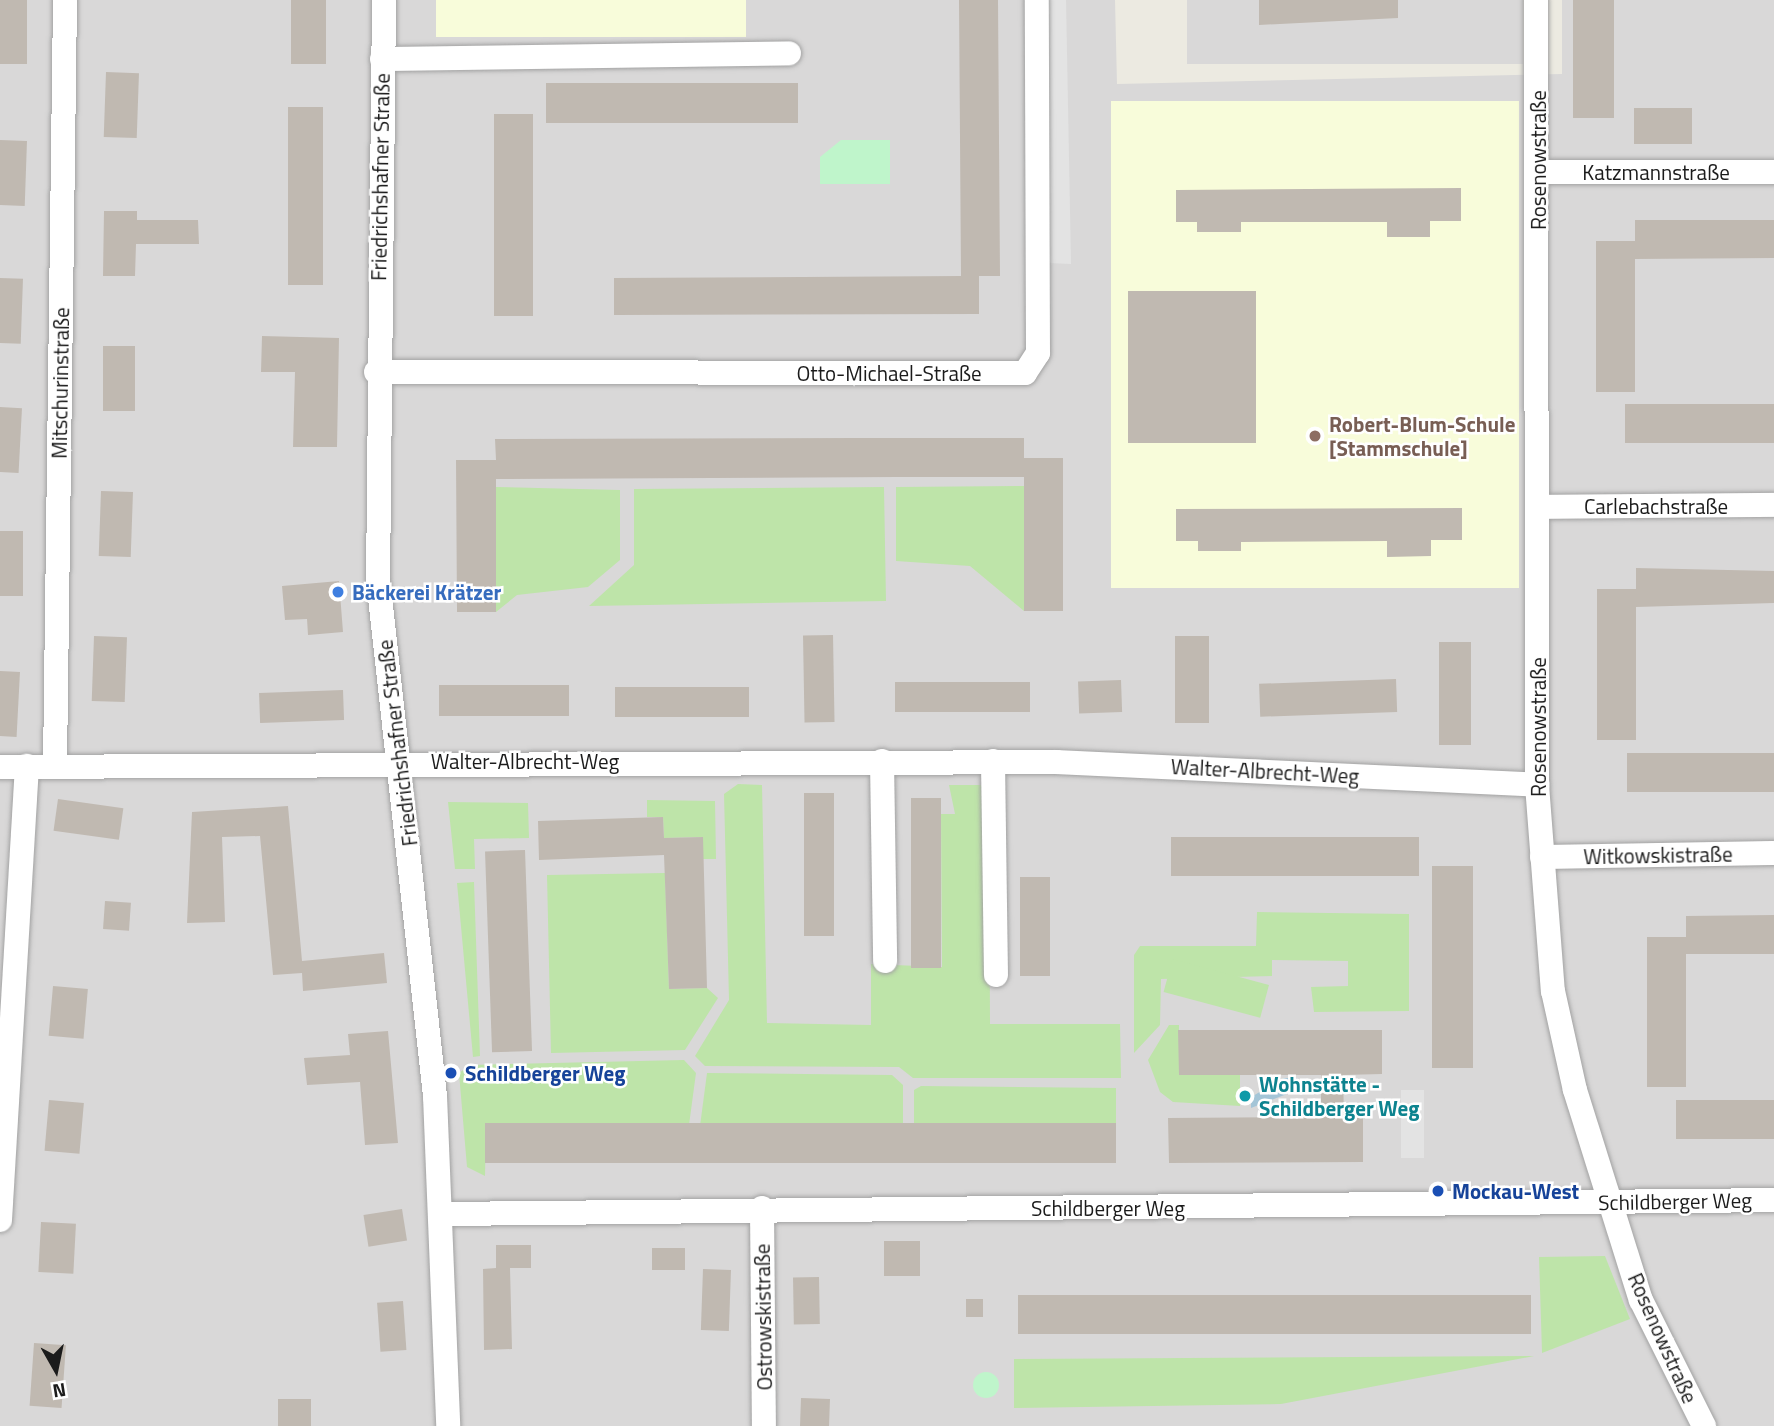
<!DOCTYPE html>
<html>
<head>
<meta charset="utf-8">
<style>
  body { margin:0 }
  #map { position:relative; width:1774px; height:1426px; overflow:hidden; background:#eceae1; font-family:"Titillium Web",sans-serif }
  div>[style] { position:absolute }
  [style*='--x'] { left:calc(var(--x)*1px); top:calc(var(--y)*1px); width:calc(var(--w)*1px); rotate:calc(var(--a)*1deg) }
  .residential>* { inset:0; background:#d9d8d8; transform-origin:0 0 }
  .education>* { inset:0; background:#f8fcda; transform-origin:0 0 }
  .grass>* { inset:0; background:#bee4a9; transform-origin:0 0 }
  .park>* { inset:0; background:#bff5cb }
  .round { border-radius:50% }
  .parking>* { inset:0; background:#e3e3e3; transform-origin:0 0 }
  .water>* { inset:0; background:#a4c5d7 }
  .building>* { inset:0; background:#c0b9b1; transform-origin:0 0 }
  .roads { filter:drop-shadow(0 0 2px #a2a2a2) drop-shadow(0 0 2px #a2a2a2) }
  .minor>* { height:24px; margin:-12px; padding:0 12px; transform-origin:12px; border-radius:12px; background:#fff }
  .dots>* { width:19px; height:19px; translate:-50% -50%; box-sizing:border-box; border:4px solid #fff; border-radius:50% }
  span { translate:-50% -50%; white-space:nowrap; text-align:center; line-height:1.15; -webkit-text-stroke:5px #fff; paint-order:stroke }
  .street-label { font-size:21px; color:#1b1b1b }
  .education-label { font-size:21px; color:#785e54; font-weight:700 }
  .left { translate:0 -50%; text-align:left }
  .shop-label { font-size:21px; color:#366cbe; font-weight:700 }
  .transit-label { font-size:21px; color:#164399; font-weight:700 }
  .culture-label { font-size:21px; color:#0d838f; font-weight:700 }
  .north { position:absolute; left:21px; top:1335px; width:70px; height:70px; -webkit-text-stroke:5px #fff; paint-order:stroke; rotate:171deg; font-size:19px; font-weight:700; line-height:28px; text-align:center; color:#1b1b1b }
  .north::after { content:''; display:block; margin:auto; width:24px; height:32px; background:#1b1b1b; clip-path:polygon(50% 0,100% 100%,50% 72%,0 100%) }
</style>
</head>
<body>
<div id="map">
  <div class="residential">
    <i style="clip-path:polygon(0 0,1115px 0,1117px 84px,1562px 74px,1562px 0,1774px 0,1774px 1426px,0 1426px)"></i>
    <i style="left:1187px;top:0;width:336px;height:64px"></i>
  </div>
  <div class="education">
    <i style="left:436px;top:0;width:310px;height:37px"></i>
    <i style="left:1519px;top:101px;width:487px;height:408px;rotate:90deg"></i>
  </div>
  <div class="grass">
    <i style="clip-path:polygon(1024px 486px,1024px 611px,970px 566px,896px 561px,896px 487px)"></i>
    <i style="clip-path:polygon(496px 487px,620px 490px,620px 560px,588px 587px,517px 595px,496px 612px)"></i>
    <i style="clip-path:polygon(884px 487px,886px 601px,589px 606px,634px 565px,634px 489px)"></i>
    <i style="clip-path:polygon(738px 784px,762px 785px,767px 1023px,871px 1025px,871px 964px,942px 967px,941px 814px,955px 814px,949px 785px,989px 785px,990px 1024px,1120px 1024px,1121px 1078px,913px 1078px,899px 1067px,705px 1066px,695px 1056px,729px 1000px,724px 794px)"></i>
    <i style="clip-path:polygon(647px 800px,715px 801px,716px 859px,703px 859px,703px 837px,664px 838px,663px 817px,647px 817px)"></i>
    <i style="clip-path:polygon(448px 802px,528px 803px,529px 838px,474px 839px,475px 869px,455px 869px)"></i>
    <i style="clip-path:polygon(665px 873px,669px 989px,707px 988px,718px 998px,685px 1050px,551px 1053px,547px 875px)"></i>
    <i style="clip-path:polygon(474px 882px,480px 1056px,473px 1057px,457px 883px)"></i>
    <i style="clip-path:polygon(1257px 912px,1409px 914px,1409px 1011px,1314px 1012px,1311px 987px,1348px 986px,1348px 961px,1272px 960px,1272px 976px,1161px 979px,1160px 1025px,1134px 1053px,1134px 955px,1140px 946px,1256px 946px)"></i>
    <i style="left:1269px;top:985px;width:34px;height:100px;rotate:105deg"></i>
    <i style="clip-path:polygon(1169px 1025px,1179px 1025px,1179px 1075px,1240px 1075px,1240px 1106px,1173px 1102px,1160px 1092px,1148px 1060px)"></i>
    <i style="clip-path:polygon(684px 1060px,696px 1073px,689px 1125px,486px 1127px,485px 1176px,467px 1167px,459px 1073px,470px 1065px)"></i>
    <i style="clip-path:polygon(707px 1073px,892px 1075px,903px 1085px,903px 1125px,700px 1126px)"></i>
    <i style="clip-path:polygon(921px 1086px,1116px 1088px,1116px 1123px,914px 1124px,914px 1090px)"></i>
    <i style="clip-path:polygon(1605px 1256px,1630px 1319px,1542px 1353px,1539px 1257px)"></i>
    <i style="clip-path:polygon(1534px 1356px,1281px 1404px,1014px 1408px,1014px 1359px)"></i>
  </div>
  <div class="park">
    <i style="clip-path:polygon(841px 140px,890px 140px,890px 184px,820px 184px,820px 157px)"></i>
    <i class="round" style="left:973px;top:1372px;width:26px;height:26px"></i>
  </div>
  <div class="parking">
    <i style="clip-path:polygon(1048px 0,1066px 0,1071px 264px,1049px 263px)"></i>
    <i style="left:1401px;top:1090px;width:23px;height:68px"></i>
  </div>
  <div class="water">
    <i style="clip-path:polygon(1284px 1078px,1297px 1078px,1287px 1094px,1251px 1108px,1251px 1097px)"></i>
  </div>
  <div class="building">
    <i style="left:0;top:0;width:27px;height:64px"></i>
    <i style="left:291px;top:0;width:35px;height:64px"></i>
    <i style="clip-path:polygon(959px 0,998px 0,1000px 276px,979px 276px,979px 314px,614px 315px,614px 278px,961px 276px)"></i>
    <i style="clip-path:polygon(1259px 0,1398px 0,1398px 18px,1259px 25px)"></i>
    <i style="left:1573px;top:0;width:41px;height:118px"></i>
    <i style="left:106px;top:72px;width:33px;height:65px;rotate:2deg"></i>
    <i style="left:798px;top:83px;width:40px;height:252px;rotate:90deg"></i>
    <i style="left:288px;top:107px;width:35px;height:178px"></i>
    <i style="left:1692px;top:108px;width:36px;height:58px;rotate:90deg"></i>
    <i style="left:533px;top:114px;width:202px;height:39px;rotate:90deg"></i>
    <i style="left:0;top:140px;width:27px;height:65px;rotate:2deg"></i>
    <i style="clip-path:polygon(1461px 188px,1461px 221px,1430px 221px,1430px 237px,1387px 237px,1387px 222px,1241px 222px,1241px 232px,1197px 232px,1197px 222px,1176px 222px,1176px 190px)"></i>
    <i style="clip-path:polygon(104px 211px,137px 211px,137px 220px,198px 220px,199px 244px,136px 244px,135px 276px,103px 276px)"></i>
    <i style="clip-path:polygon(1635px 220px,1774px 220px,1774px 258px,1635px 259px,1635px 392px,1596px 392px,1596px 241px,1635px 241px)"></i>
    <i style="left:0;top:278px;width:23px;height:65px;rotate:2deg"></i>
    <i style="left:1256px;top:291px;width:152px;height:128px;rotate:90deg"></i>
    <i style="clip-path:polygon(262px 336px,339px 338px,337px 447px,293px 447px,295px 372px,261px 372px)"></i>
    <i style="left:103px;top:346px;width:32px;height:65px"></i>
    <i style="left:1774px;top:404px;width:39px;height:149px;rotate:90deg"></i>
    <i style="left:0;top:407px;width:22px;height:65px;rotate:3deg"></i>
    <i style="clip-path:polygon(858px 438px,1024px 438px,1024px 458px,1063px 458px,1063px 611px,1024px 611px,1024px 477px,897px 477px,496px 479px,496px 612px,457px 612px,456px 460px,496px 460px,495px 439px)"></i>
    <i style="left:101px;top:491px;width:32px;height:65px;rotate:2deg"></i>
    <i style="clip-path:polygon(1462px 508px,1462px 540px,1431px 540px,1431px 556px,1387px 557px,1387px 541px,1241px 542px,1241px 551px,1198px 551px,1198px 541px,1176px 541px,1176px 509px)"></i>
    <i style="left:0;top:531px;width:23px;height:65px"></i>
    <i style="clip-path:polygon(1636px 568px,1774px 571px,1774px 603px,1636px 607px,1636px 740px,1597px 740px,1597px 589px,1636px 589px)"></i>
    <i style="clip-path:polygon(339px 581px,343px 632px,308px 635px,307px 619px,285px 620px,282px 586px)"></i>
    <i style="left:833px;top:635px;width:87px;height:30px;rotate:89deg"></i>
    <i style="left:94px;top:636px;width:33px;height:65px;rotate:2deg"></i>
    <i style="left:1175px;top:636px;width:34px;height:87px"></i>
    <i style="left:1439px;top:642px;width:32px;height:103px"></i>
    <i style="left:0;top:671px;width:20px;height:65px;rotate:3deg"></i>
    <i style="left:1396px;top:679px;width:33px;height:137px;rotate:88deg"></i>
    <i style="left:1121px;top:680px;width:32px;height:43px;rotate:88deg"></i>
    <i style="left:1030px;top:682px;width:30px;height:135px;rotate:90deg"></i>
    <i style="left:439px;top:685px;width:130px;height:31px"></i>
    <i style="left:749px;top:687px;width:30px;height:134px;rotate:90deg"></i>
    <i style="left:343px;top:690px;width:30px;height:84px;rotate:88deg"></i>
    <i style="left:1627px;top:753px;width:147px;height:39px"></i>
    <i style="left:804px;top:793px;width:30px;height:143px"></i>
    <i style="left:911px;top:798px;width:30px;height:170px"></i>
    <i style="left:58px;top:799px;width:66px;height:32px;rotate:8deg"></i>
    <i style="clip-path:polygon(288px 806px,302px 961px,384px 953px,387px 983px,303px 991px,302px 973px,273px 975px,260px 836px,222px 837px,225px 922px,187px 923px,192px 812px)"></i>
    <i style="clip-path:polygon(663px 817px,664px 838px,703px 837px,707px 988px,669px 989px,664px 855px,539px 860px,538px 821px)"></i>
    <i style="left:1171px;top:837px;width:248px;height:39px"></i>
    <i style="left:525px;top:850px;width:201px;height:40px;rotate:88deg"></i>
    <i style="left:1432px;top:866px;width:41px;height:202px"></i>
    <i style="left:1020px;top:877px;width:30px;height:99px"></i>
    <i style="left:105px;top:901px;width:26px;height:28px;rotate:4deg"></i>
    <i style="clip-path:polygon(1774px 915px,1774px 954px,1686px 954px,1686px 1087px,1647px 1087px,1647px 937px,1686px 937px,1686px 916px)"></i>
    <i style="left:53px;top:986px;width:35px;height:50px;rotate:5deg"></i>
    <i style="clip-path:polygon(1178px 1030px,1382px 1030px,1382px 1074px,1343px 1075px,1344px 1117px,1363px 1117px,1363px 1162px,1169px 1163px,1168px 1118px,1321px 1117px,1321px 1075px,1179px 1075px)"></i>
    <i style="clip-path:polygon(388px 1031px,398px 1143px,365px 1145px,360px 1082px,307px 1085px,304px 1058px,350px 1055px,348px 1034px)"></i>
    <i style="left:49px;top:1100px;width:35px;height:51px;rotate:5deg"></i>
    <i style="left:1676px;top:1100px;width:98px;height:39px"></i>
    <i style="left:1116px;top:1123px;width:40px;height:631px;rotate:90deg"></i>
    <i style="left:402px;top:1209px;width:32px;height:39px;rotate:81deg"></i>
    <i style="left:41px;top:1222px;width:35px;height:50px;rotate:3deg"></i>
    <i style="left:884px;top:1241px;width:36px;height:35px"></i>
    <i style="clip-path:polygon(496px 1245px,531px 1245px,531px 1268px,510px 1268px,512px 1349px,484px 1350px,483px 1269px,496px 1268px)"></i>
    <i style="left:685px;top:1248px;width:22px;height:33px;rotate:90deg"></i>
    <i style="left:703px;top:1269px;width:28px;height:61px;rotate:2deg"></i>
    <i style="left:819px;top:1277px;width:47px;height:26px;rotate:89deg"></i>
    <i style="left:1531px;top:1295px;width:39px;height:513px;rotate:90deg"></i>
    <i style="left:966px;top:1299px;width:17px;height:18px"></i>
    <i style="left:403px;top:1301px;width:49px;height:26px;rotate:86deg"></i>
    <i style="left:34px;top:1343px;width:32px;height:63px;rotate:4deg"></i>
    <i style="left:801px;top:1398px;width:29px;height:28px;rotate:2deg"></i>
    <i style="left:278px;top:1399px;width:33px;height:27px"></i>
  </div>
  <div class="roads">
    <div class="minor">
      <i style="--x:384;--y:0;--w:579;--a:90.59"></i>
      <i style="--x:378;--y:579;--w:520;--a:83.71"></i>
      <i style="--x:435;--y:1096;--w:330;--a:87.7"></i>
      <i style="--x:1536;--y:0;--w:785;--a:89.93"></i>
      <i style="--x:1537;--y:785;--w:207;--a:85.6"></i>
      <i style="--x:1553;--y:991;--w:101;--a:77.5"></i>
      <i style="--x:1575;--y:1090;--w:220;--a:72.6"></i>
      <i style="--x:1641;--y:1300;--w:141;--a:63.4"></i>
      <i style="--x:382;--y:59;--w:407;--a:-0.8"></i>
      <i style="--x:1538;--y:172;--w:236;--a:0"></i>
      <i style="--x:376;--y:372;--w:649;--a:0.09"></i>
      <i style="--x:1025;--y:373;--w:24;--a:-57"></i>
      <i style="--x:1038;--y:353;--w:353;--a:-90.2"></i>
      <i style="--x:1538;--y:507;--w:236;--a:-0.5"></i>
      <i style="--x:882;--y:761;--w:200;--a:89.1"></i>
      <i style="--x:993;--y:761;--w:214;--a:89.2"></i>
      <i style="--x:55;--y:765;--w:765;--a:-89.25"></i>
      <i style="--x:0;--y:767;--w:1057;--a:-0.27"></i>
      <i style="--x:1057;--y:762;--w:481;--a:2.7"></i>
      <i style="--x:1542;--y:857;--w:232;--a:-1"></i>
      <i style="--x:762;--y:1208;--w:218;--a:89.5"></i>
      <i style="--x:443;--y:1214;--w:1331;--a:-0.6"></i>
      <i style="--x:0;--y:1220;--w:455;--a:-86.6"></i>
    </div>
  </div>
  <div class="dots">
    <i style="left:1315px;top:436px;background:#8d6e63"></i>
    <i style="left:338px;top:592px;background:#3f7fe0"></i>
    <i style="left:451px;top:1073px;background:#1a4fb4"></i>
    <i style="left:1245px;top:1096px;background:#0f9aa8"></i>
    <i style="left:1438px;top:1191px;background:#1a4fb4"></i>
  </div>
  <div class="street-label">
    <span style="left:1538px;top:160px;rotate:-90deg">Rosenowstraße</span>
    <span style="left:1656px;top:172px">Katzmannstraße</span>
    <span style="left:380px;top:177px;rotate:-89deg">Friedrichshafner Straße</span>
    <span style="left:889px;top:373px">Otto-Michael-Straße</span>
    <span style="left:60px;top:383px;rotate:-89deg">Mitschurinstraße</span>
    <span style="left:1656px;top:506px">Carlebachstraße</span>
    <span style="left:1538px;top:727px;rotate:-90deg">Rosenowstraße</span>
    <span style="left:397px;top:743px;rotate:-97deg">Friedrichshafner Straße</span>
    <span style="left:525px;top:761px">Walter-Albrecht-Weg</span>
    <span style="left:1265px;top:771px;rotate:3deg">Walter-Albrecht-Weg</span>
    <span style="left:1658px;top:855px;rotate:-1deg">Witkowskistraße</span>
    <span style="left:1675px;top:1201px;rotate:-1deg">Schildberger Weg</span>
    <span style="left:1108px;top:1208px">Schildberger Weg</span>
    <span style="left:763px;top:1317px;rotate:-91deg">Ostrowskistraße</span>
    <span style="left:1663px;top:1338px;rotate:66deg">Rosenowstraße</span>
  </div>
  <div class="education-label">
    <span class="left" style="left:1329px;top:436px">Robert-Blum-Schule<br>[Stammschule]</span>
  </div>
  <div class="shop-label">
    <span class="left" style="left:352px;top:592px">Bäckerei Krätzer</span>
  </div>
  <div class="transit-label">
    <span class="left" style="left:465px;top:1073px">Schildberger Weg</span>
    <span class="left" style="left:1452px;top:1191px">Mockau-West</span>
  </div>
  <div class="culture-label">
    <span class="left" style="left:1259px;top:1096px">Wohnstätte -<br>Schildberger Weg</span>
  </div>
  <div class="north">N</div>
</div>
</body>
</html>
